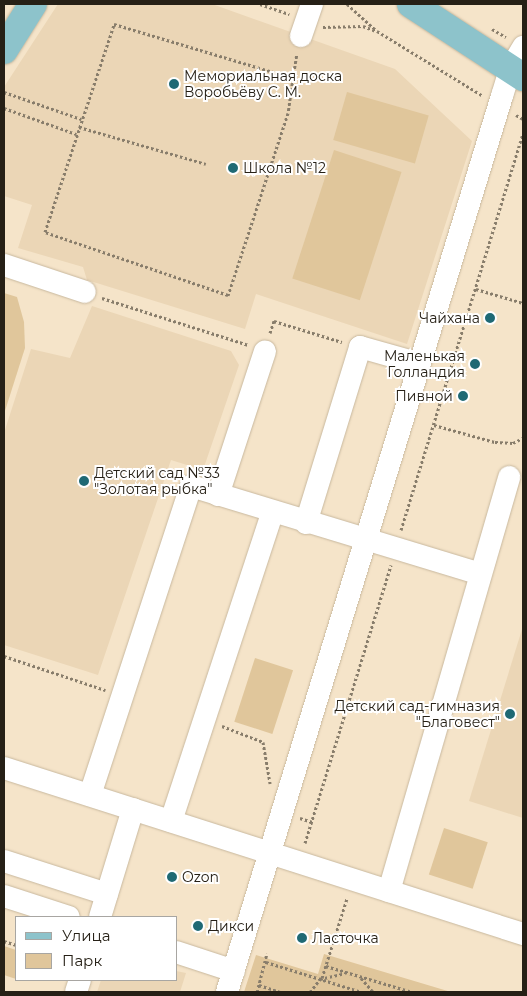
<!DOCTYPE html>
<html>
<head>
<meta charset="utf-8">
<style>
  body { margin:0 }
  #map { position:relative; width:527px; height:996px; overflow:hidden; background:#f5e4c9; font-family:Montserrat,sans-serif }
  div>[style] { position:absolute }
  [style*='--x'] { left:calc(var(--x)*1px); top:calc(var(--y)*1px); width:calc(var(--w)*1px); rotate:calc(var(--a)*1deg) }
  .built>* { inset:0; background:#ebd6b6 }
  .green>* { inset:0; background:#e0c69b; transform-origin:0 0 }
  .path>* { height:3px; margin-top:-1.5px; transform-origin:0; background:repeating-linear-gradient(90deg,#887d6b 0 2.5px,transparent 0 5px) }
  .roads { filter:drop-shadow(0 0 1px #c8b89e) drop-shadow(0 0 1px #c8b89e) }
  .minor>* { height:22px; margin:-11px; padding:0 11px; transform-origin:11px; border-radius:11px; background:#fff }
  .major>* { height:28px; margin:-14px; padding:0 14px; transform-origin:14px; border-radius:14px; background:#8dc3cb }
  .dots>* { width:14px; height:14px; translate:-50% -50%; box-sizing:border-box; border:2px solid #fff; border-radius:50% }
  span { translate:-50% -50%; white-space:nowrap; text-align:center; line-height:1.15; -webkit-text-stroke:4px #fff; paint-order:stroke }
  .poi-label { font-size:14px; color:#262016 }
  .left { translate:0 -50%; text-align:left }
  .right { translate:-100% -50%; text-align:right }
  .frame { position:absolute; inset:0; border:5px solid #262016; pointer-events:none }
  .legend { position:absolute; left:15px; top:916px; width:162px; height:65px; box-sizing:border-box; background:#fff; border:1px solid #a8a6a2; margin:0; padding:6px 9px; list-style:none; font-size:15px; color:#262016 }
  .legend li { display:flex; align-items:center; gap:10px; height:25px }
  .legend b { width:25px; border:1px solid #a8a6a2 }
</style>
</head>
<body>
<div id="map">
  <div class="built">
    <i style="clip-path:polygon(58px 4px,212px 4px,395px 69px,472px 141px,407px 344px,256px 294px,245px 329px,87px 280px,83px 267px,18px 248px,32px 205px,4px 196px,4px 87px)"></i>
    <i style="clip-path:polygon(92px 306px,231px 351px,239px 365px,203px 470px,171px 460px,98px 675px,4px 645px,4px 433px,31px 349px,70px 358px)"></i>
    <i style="clip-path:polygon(523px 626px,523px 818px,469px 801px)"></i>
    <i style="clip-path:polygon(176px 971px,186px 973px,180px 992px,97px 992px,101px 980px,176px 980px)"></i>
  </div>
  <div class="green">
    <i style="left:347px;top:92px;width:85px;height:50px;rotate:16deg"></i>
    <i style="left:334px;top:150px;width:71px;height:135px;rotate:18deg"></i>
    <i style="clip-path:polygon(4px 293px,17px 297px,24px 322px,25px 348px,4px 414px)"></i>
    <i style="left:255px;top:658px;width:40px;height:67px;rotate:18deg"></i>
    <i style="left:444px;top:828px;width:46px;height:49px;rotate:18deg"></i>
    <i style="clip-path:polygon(4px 946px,16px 950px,16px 979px,4px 975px)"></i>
    <i style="clip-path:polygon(324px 954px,451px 992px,244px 992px,256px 955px,318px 974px)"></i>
  </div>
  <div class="path">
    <i style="--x:260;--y:4;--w:31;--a:19"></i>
    <i style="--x:347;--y:4;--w:40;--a:42"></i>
    <i style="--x:377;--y:31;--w:124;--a:31.5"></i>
    <i style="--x:114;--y:24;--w:187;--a:16.8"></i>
    <i style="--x:293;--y:78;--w:35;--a:98"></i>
    <i style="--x:288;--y:113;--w:192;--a:108.2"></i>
    <i style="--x:228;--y:295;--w:194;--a:-161"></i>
    <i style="--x:45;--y:232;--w:219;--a:-71.6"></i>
    <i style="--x:323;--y:27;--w:40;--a:-1.4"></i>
    <i style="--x:363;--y:26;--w:14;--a:21"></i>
    <i style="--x:492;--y:29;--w:16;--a:30"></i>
    <i style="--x:293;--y:78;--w:24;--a:-81"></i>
    <i style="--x:4;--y:92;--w:82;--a:19.3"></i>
    <i style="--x:4;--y:108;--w:77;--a:19.9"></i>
    <i style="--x:516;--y:115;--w:8;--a:30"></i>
    <i style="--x:79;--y:127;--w:132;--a:16.2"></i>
    <i style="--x:476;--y:289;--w:49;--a:16.6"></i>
    <i style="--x:102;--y:298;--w:153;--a:17.8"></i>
    <i style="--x:270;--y:333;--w:13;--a:-72"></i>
    <i style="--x:274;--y:321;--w:71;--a:17.2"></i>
    <i style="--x:442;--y:358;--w:11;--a:15"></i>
    <i style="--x:434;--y:425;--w:63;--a:15.6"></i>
    <i style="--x:495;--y:442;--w:18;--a:3"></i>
    <i style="--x:513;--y:443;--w:11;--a:-27"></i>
    <i style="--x:401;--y:530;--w:414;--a:-72.9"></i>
    <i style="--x:4;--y:656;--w:107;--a:18.6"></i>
    <i style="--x:222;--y:726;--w:44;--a:21.3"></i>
    <i style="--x:263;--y:742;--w:42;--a:80.3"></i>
    <i style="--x:300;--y:818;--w:13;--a:18"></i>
    <i style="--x:305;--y:843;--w:291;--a:-72.8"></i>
    <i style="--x:4;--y:941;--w:13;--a:18"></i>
    <i style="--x:266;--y:962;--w:101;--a:17.4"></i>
    <i style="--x:326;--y:966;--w:90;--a:16.8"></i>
    <i style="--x:322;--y:978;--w:84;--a:-72.6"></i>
    <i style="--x:361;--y:978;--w:18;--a:49"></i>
    <i style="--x:259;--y:985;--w:23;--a:18"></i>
    <i style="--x:257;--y:992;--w:40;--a:-75.6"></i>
    <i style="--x:310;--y:992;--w:16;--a:-52"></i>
    <i style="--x:320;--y:979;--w:26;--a:-13"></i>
  </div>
  <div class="roads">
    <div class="minor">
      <i style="--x:301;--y:36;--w:34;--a:-71"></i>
      <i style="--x:4;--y:265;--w:85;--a:18.4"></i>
      <i style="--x:218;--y:495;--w:151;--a:-71.9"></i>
      <i style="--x:306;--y:523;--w:184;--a:-72.9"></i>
      <i style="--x:360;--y:347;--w:62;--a:15.8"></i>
      <i style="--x:4;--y:768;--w:545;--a:17.74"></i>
      <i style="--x:90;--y:795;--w:325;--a:-71.9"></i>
      <i style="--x:191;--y:486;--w:302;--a:16.9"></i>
      <i style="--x:171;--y:821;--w:324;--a:-71.8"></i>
      <i style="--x:4;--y:861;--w:108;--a:17.8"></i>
      <i style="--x:389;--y:891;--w:431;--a:-73.8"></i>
      <i style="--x:4;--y:896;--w:68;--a:17.9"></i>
      <i style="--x:100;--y:917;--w:113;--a:-73"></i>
      <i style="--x:176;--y:952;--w:61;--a:18.1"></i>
      <i style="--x:76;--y:992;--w:13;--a:-72"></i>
      <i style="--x:227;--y:992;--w:937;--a:-72.94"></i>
      <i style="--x:502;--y:96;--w:28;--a:-73"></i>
      <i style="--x:510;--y:69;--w:26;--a:-59"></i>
    </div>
    <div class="major">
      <i style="--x:411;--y:4;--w:134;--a:33.1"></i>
      <i style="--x:4;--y:50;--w:54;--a:-57.8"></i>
    </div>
  </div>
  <div class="dots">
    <i style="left:174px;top:84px;background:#1f6974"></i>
    <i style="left:233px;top:168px;background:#1f6974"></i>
    <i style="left:490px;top:318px;background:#1f6974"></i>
    <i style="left:475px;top:364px;background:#1f6974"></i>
    <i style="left:463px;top:396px;background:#1f6974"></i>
    <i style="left:84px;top:481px;background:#1f6974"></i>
    <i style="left:510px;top:714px;background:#1f6974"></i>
    <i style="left:172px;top:877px;background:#1f6974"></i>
    <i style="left:198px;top:926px;background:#1f6974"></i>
    <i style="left:302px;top:938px;background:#1f6974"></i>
  </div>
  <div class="poi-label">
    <span class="left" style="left:184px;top:84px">Мемориальная доска<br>Воробьёву С. М.</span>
    <span class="left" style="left:243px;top:168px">Школа №12</span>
    <span class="right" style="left:480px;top:318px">Чайхана</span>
    <span class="right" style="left:465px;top:364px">Маленькая<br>Голландия</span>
    <span class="right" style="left:453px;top:396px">Пивной</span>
    <span class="left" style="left:94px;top:481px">Детский сад №33<br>"Золотая рыбка"</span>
    <span class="right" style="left:500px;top:714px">Детский сад-гимназия<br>"Благовест"</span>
    <span class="left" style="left:182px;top:877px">Ozon</span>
    <span class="left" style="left:208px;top:926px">Дикси</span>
    <span class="left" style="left:312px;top:938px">Ласточка</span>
  </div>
  <div class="frame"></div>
  <ul class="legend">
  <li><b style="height:6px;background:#8dc3cb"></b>Улица</li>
  <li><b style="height:14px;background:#e0c69b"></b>Парк</li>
  </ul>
</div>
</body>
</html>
